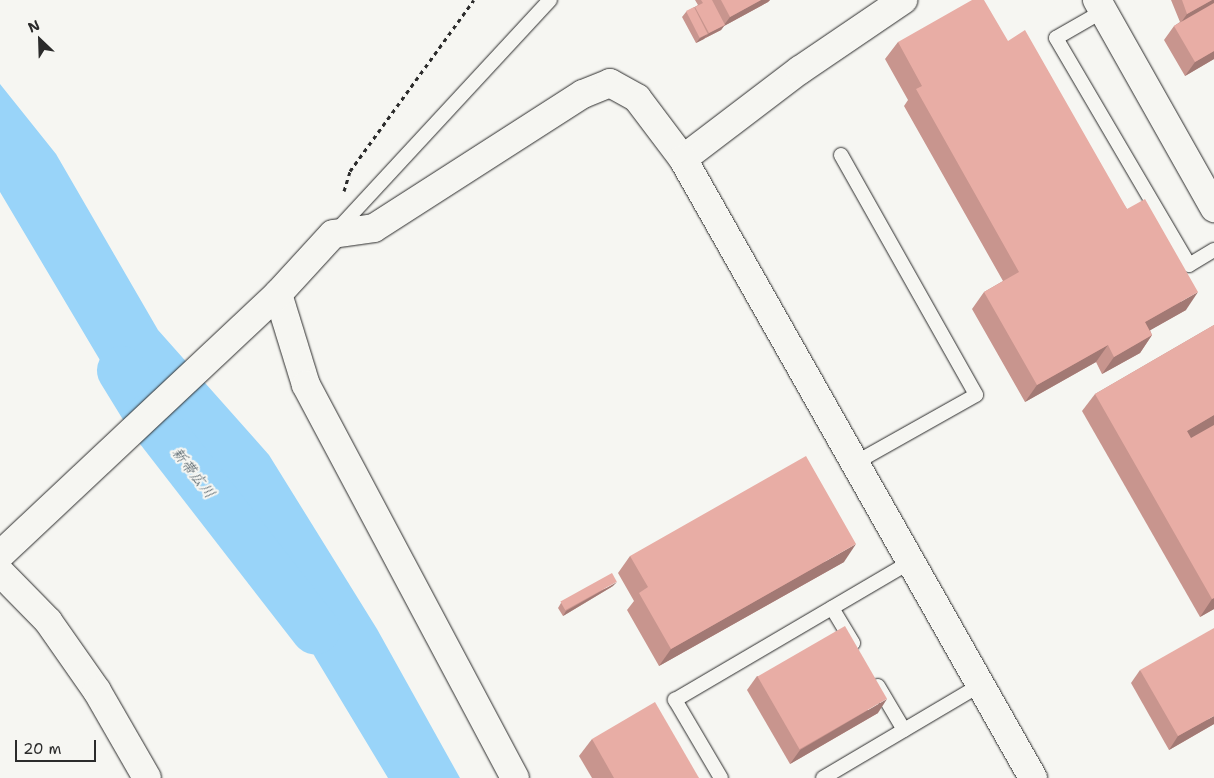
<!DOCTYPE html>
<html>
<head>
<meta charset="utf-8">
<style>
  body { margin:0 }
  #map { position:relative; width:1214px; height:778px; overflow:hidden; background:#f6f6f2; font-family:"Shantell Sans","Klee One",sans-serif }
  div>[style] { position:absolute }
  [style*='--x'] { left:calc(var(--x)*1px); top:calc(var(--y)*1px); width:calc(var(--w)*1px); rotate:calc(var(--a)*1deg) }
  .water>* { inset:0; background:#99d4f9 }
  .river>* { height:49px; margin:-24.5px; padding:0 24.5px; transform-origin:24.5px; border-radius:24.5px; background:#99d4f9 }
  .path>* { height:3px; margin-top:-1.5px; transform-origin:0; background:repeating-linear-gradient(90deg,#2b2b2b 0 4px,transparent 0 8px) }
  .roads { filter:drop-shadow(0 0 1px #2b2b2b) drop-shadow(0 0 1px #2b2b2b) }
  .service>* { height:14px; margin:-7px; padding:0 7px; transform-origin:7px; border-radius:7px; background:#f6f6f2 }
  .minor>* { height:28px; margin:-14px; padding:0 14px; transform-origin:14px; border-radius:14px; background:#f6f6f2 }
  .wall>* { inset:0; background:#c8958e }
  .shaded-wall>* { inset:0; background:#a27974 }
  .building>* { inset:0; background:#e8ada5; transform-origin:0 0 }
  span { translate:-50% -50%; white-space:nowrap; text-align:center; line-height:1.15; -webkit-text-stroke:4.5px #f6f6f2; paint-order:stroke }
  .water-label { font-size:15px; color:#46555e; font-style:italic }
  .north { position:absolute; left:15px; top:15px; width:50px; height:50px; -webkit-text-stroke:4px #f6f6f2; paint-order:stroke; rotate:336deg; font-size:14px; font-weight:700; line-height:20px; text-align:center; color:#2b2b2b }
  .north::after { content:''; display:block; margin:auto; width:18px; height:22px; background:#2b2b2b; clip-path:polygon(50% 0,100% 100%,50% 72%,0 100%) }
  .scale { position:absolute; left:15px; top:740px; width:81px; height:22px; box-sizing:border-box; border:2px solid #2b2b2b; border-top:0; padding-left:6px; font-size:15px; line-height:18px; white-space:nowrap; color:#2b2b2b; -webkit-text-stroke:4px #f6f6f2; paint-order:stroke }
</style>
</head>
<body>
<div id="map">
  <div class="water">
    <i style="clip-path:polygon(0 84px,56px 154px,158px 330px,269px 455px,377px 629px,460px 778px,388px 778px,315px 657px,236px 503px,110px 377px,0 192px)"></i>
  </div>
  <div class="river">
    <i style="--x:121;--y:370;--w:55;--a:58.3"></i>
    <i style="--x:150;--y:417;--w:269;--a:52.2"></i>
  </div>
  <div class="path">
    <i style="--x:344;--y:191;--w:21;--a:-73"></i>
    <i style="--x:350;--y:171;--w:211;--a:-54.1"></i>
  </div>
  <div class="roads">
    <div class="service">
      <i style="--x:1103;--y:11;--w:54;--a:150.1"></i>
      <i style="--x:1056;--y:38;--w:263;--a:59.6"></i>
      <i style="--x:1189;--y:265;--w:29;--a:-31"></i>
      <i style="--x:841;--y:155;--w:275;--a:60.6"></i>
      <i style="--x:976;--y:395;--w:139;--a:150.7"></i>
      <i style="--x:336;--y:231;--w:315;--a:-47.2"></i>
      <i style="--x:832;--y:608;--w:41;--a:59"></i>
      <i style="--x:878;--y:686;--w:51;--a:59.4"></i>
      <i style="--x:721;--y:778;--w:91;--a:-120.5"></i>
      <i style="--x:675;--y:700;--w:273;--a:-30.4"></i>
      <i style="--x:823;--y:778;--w:182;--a:-30.6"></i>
    </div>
    <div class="minor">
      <i style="--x:1097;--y:0;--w:239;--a:60.6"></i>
      <i style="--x:683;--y:159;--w:147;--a:-37.3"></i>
      <i style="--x:800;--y:70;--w:125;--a:-34.2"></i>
      <i style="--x:278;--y:294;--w:95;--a:72.9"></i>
      <i style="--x:306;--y:385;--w:445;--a:62"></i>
      <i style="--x:0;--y:555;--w:381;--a:-43.2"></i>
      <i style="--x:278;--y:294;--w:81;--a:-47.5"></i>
      <i style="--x:333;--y:234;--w:41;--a:-8.3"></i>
      <i style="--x:374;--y:228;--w:248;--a:-32.7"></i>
      <i style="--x:583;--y:94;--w:29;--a:-22"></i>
      <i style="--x:610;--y:83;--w:31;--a:29"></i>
      <i style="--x:637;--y:98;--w:76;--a:53"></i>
      <i style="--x:683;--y:159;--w:711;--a:60.51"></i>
      <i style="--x:0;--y:572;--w:69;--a:45.6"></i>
      <i style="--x:48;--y:621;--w:85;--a:55"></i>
      <i style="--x:97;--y:691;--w:100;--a:60.1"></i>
    </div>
  </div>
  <div class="wall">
    <i style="clip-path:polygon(695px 0,770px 0,768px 2px,724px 26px,721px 30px,696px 43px,682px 17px,686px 12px,698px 5px)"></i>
    <i style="clip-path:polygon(1171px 0,1214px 0,1214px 59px,1185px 76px,1164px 40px,1174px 26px,1180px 22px)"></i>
    <i style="clip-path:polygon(1008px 41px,1127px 209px,1186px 310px,1150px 330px,1152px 335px,1140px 353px,1102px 374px,1096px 362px,1025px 402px,972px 309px,984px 292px,1003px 281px,904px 106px,908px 100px,885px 59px,898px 42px)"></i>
    <i style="clip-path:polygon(1214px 325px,1214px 609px,1200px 617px,1082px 411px,1095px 394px)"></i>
    <i style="clip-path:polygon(630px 556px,844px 562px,659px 666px,627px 610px,634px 601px,618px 573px)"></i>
    <i style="clip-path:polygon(613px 586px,563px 616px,558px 608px,561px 603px)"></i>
    <i style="clip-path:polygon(1140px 670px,1214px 724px,1169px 750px,1131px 683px)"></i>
    <i style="clip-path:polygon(757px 676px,878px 713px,790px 764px,747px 690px)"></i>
    <i style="clip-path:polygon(592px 739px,699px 778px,592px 778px,579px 756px)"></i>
  </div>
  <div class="shaded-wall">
    <i style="clip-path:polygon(761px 0,770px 0,768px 2px,724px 26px,721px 30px,705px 38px,709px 33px,724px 25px,730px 17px)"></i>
    <i style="clip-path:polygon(1212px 0,1214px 0,1214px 4px,1180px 24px,1187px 14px)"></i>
    <i style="clip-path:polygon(708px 34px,704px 39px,696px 43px,700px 38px)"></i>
    <i style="clip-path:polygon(1214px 51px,1214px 59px,1185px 76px,1195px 62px)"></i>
    <i style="clip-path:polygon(1198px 292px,1186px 310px,1133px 340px,1145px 322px)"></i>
    <i style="clip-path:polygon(1152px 335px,1140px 353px,1102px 374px,1114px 357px)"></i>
    <i style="clip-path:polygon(1108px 345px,1096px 362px,1025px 402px,1037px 385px)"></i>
    <i style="clip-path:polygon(1214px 415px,1214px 426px,1175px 448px,1187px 431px)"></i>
    <i style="clip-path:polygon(856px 544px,844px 562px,659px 666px,671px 649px)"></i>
    <i style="clip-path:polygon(617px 582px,613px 586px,563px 616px,566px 611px)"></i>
    <i style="clip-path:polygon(1214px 598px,1214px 609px,1200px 617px,1212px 599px)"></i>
    <i style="clip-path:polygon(887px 699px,878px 713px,790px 764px,800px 750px)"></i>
    <i style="clip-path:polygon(1214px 716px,1214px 724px,1169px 750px,1178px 736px)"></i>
  </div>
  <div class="building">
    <i style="clip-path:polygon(701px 0,712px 0,725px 25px,709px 33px,695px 7px,703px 3px)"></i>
    <i style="clip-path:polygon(721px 0,761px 0,730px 17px)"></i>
    <i style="clip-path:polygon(972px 0,984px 0,1008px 41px,1025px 30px,1127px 209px,1145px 199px,1198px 292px,1145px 322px,1152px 335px,1114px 357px,1108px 345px,1037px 385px,984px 292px,1019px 272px,916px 89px,922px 86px,898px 42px)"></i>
    <i style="clip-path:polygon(1182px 0,1212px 0,1187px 14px)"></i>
    <i style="clip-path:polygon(1214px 3px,1214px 51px,1195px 62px,1174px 26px)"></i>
    <i style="left:694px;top:7px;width:30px;height:9px;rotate:63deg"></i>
    <i style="clip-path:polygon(1214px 325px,1214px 415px,1187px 431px,1191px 438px,1214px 425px,1214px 598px,1212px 599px,1095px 394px)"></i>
    <i style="clip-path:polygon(806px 456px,856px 544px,671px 649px,639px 593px,648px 587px,630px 556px)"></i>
    <i style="left:612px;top:573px;width:10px;height:59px;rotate:61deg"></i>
    <i style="left:845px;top:626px;width:84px;height:101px;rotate:60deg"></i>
    <i style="clip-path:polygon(1214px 628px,1214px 716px,1178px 736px,1140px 670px)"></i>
    <i style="clip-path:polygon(655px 702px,699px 778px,614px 778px,592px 739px)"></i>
  </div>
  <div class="water-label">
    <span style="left:193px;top:473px;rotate:52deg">新帯広川</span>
  </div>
  <div class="north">N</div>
  <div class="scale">20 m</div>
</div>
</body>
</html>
